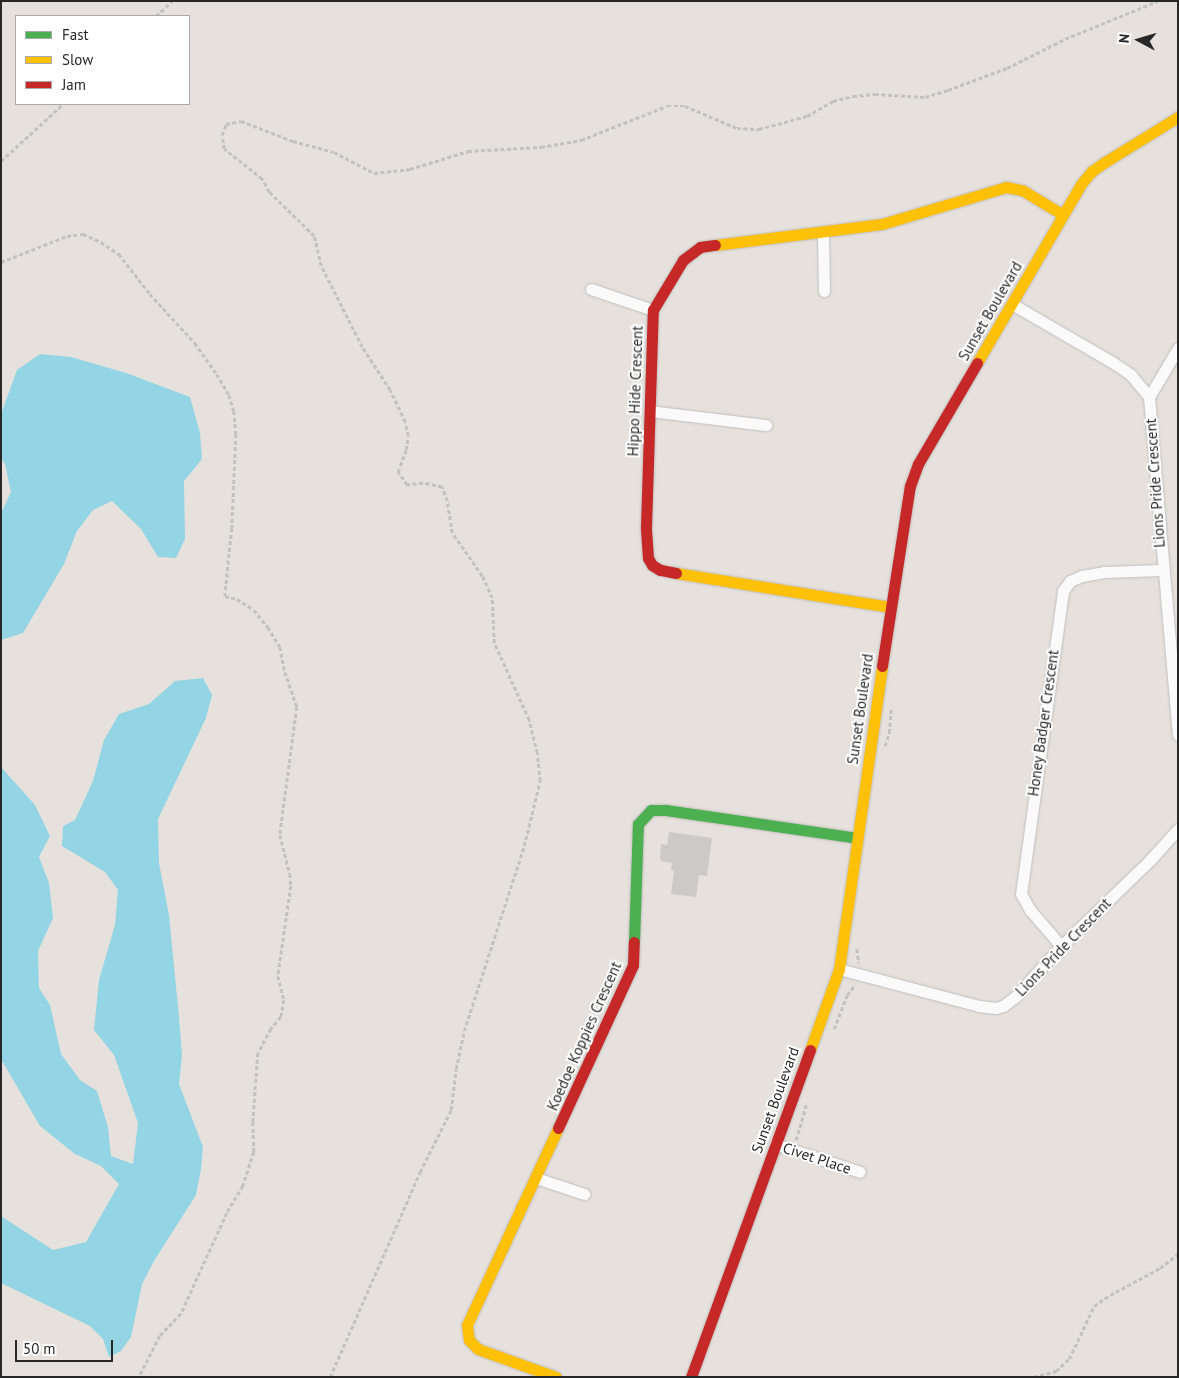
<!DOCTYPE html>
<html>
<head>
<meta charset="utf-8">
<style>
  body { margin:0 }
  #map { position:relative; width:1179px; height:1378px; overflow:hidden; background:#e6e1dc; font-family:"PT Sans",sans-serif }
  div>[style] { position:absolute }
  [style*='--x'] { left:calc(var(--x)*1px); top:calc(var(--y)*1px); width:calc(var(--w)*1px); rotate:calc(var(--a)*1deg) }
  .water>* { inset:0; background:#93d5e4 }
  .building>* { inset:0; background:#ccc9c6 }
  .path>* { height:2.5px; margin-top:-1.25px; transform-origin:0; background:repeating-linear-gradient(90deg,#c2c2c1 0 4px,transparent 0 6.5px) }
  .roads { filter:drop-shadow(0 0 1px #c0bebe) drop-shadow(0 0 1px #c0bebe) }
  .street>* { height:11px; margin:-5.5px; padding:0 5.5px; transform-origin:5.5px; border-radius:5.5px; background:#fbfafa }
  .fast>* { height:11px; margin:-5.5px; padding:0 5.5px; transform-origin:5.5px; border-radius:5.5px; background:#4caf50 }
  .slow>* { height:11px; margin:-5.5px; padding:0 5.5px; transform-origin:5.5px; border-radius:5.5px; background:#ffc107 }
  .jam>* { height:11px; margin:-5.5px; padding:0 5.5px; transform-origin:5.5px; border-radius:5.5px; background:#c62828 }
  span { translate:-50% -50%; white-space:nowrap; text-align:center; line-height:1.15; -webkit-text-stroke:4px #fff; paint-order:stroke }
  .street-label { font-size:15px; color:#272727 }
  .frame { position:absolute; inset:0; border:2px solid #272727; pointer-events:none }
  .legend { position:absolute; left:15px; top:15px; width:175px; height:90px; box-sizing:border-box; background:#fff; border:1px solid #a9a9a9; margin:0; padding:6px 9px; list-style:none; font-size:15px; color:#272727 }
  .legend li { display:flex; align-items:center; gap:10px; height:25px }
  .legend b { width:25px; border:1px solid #a9a9a9 }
  .north { position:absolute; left:1114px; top:15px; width:50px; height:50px; -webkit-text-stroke:4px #fff; paint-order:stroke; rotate:276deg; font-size:14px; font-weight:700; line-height:20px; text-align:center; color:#272727 }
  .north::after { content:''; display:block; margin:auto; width:18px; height:22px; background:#272727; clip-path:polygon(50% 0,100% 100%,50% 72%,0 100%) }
  .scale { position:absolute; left:15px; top:1340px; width:98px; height:22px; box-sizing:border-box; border:2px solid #272727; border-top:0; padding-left:6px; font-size:15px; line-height:18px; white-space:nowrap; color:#272727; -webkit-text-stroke:4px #fff; paint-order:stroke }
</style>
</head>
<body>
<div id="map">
  <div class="water">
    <i style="clip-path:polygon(40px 354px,71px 357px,126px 373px,190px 397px,200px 433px,202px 459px,184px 481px,185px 539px,176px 558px,158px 557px,141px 529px,112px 501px,93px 510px,77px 531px,64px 564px,23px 633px,1px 640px,1px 513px,11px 492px,5px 464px,1px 458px,1px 414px,17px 370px)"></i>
    <i style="clip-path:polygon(203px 678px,212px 695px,206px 718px,158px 819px,159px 863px,169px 915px,179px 1017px,182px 1055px,179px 1084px,203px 1147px,201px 1169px,196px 1195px,154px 1261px,142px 1284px,131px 1337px,121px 1351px,109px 1357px,103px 1339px,90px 1326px,1px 1283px,1px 1216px,53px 1250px,86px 1242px,119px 1184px,101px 1166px,75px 1154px,40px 1126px,1px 1059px,1px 767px,35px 805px,50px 836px,39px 857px,49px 883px,53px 918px,38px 951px,39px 988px,50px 1005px,61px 1054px,80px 1080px,97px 1091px,108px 1127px,111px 1156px,133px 1164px,138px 1123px,114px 1055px,94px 1030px,99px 980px,115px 925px,118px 890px,105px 872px,62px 846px,63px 826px,75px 820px,93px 781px,104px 740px,119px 714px,149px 704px,175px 681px)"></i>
  </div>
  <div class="building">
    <i style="clip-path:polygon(669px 832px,712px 838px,707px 876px,699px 875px,696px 897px,671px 894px,674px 871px,671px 870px,672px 863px,661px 861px,660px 858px,661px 844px,667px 845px)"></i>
  </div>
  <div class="path">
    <i style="--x:156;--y:16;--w:22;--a:-43"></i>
    <i style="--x:1;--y:161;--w:84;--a:-42.6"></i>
    <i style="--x:1;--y:262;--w:71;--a:-21.5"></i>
    <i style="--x:67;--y:236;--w:16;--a:-7"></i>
    <i style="--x:83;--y:234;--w:20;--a:24"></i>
    <i style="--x:101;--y:242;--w:22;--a:34"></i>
    <i style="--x:119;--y:254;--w:51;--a:52.2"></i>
    <i style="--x:150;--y:294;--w:67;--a:47.4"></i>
    <i style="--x:195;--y:343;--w:38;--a:55"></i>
    <i style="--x:217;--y:374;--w:24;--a:60"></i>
    <i style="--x:229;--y:395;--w:17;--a:73"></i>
    <i style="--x:234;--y:411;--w:23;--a:85"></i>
    <i style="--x:236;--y:434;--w:94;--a:92.4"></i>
    <i style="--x:232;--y:528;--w:68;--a:95.9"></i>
    <i style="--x:225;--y:596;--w:12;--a:14"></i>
    <i style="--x:237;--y:599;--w:20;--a:33"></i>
    <i style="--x:254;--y:610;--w:22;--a:51"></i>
    <i style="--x:268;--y:627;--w:23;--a:59"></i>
    <i style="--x:280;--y:647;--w:25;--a:79"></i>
    <i style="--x:285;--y:672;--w:37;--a:71"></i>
    <i style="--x:297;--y:707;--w:129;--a:97.6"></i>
    <i style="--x:280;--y:835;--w:40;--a:75.6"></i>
    <i style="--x:290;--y:874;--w:12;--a:85"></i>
    <i style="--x:291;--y:886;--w:91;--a:98.2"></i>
    <i style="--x:278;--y:976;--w:25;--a:76"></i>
    <i style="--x:284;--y:1000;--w:17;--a:100"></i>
    <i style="--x:281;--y:1017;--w:16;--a:130"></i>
    <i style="--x:271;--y:1029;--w:27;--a:118"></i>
    <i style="--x:258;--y:1053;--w:69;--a:94.1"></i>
    <i style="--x:253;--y:1122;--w:30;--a:88"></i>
    <i style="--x:254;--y:1152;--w:36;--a:108"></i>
    <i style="--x:243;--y:1186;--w:31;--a:121"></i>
    <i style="--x:227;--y:1213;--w:111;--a:114.5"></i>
    <i style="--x:181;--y:1314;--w:30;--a:134"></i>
    <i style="--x:160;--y:1336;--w:46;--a:117.1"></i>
    <i style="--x:885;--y:746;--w:14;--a:-73"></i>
    <i style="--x:889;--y:733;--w:24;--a:-85"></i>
    <i style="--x:857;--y:949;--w:14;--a:82"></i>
    <i style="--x:834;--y:1029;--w:36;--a:-69"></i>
    <i style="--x:847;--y:995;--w:13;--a:-51"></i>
    <i style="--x:796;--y:1140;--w:37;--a:-74"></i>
    <i style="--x:330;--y:1377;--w:224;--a:-66.3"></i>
    <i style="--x:420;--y:1172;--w:69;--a:-63.4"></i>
    <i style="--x:451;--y:1110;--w:41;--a:-83"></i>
    <i style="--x:456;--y:1069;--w:39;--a:-78"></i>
    <i style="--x:464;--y:1031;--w:194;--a:-72"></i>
    <i style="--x:524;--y:846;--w:67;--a:-76.2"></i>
    <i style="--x:540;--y:781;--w:28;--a:-96"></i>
    <i style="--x:537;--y:753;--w:34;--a:-104"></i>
    <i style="--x:529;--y:720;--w:85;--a:-114.4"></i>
    <i style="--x:494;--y:643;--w:45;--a:-92.5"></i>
    <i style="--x:492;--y:598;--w:24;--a:-114"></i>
    <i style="--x:482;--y:576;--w:52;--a:-124.9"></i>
    <i style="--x:452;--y:533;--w:32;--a:-99"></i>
    <i style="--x:447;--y:501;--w:15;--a:-110"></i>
    <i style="--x:442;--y:487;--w:19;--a:-168"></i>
    <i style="--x:423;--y:483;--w:16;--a:173"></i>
    <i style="--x:407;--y:485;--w:16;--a:-125"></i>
    <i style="--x:398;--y:472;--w:23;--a:-70"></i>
    <i style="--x:406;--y:450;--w:14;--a:-82"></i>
    <i style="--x:408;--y:436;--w:14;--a:-102"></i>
    <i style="--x:405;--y:422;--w:35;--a:-115"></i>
    <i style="--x:390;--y:390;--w:51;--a:-123.1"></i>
    <i style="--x:362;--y:347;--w:91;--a:-116.8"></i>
    <i style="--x:321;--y:266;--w:31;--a:-103"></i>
    <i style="--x:314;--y:236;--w:63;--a:-135.6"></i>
    <i style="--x:269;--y:192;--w:15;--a:-118"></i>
    <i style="--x:262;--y:179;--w:48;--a:-141.7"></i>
    <i style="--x:224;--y:149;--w:14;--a:-98"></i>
    <i style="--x:222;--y:135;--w:12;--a:-70"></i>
    <i style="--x:226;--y:124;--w:15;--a:-11"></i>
    <i style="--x:241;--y:121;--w:56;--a:21"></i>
    <i style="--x:293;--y:141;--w:42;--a:15"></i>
    <i style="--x:334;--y:152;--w:45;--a:27.7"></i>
    <i style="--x:374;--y:173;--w:36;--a:-6"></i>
    <i style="--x:410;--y:169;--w:61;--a:-17.2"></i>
    <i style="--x:468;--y:151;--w:73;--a:-3.1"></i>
    <i style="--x:541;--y:147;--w:41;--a:-9.9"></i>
    <i style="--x:581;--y:140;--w:92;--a:-21.6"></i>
    <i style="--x:667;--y:106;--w:18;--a:0"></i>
    <i style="--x:685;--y:106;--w:56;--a:22.9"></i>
    <i style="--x:737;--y:128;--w:22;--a:3"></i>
    <i style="--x:759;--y:129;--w:50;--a:-15.2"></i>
    <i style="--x:807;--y:116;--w:30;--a:-30"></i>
    <i style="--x:833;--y:101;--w:21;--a:-14"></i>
    <i style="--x:853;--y:96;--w:22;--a:-5"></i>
    <i style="--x:875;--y:94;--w:50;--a:3.4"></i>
    <i style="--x:925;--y:97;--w:24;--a:-17"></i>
    <i style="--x:948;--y:90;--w:63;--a:-20.4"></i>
    <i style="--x:1007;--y:68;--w:65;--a:-26.6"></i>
    <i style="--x:1065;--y:39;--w:100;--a:-22.2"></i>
    <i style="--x:1034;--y:1377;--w:23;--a:-15"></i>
    <i style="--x:1056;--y:1371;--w:18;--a:-43"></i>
    <i style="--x:1069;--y:1359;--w:59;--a:-64.7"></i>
    <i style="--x:1094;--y:1306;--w:19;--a:-35"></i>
    <i style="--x:1110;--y:1295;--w:57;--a:-28.4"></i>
    <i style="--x:1160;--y:1268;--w:23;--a:-38"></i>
  </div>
  <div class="roads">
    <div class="street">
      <i style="--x:823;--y:233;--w:58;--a:89"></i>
      <i style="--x:591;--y:289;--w:65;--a:18.7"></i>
      <i style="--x:1012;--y:304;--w:116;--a:30.1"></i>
      <i style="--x:1112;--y:362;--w:22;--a:34"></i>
      <i style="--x:1130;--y:374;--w:30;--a:50"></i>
      <i style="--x:1149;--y:397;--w:339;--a:85.1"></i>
      <i style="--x:1149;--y:397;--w:57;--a:-59.4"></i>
      <i style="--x:650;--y:411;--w:117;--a:6.9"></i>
      <i style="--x:1061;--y:946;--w:48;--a:-130.7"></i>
      <i style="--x:1030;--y:910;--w:18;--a:-119"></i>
      <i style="--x:1021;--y:894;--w:306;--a:-82.1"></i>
      <i style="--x:1063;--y:591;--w:12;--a:-55"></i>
      <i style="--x:1070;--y:581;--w:13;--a:-23"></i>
      <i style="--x:1082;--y:576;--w:22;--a:-10"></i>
      <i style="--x:1104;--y:572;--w:58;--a:-2"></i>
      <i style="--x:839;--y:969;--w:145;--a:14.8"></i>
      <i style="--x:979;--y:1006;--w:17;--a:7"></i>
      <i style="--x:996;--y:1008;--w:7;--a:-16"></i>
      <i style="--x:1003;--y:1006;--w:15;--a:-37"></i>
      <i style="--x:1015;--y:997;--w:69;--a:-48"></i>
      <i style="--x:1061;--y:946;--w:124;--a:-44"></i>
      <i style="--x:1150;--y:860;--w:42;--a:-47.9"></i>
      <i style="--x:775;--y:1144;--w:89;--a:18.2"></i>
      <i style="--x:536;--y:1178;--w:51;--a:18.4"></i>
    </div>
    <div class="fast">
      <i style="--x:634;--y:942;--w:118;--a:-88.1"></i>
      <i style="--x:638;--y:824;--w:19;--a:-47"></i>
      <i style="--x:651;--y:810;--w:15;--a:0"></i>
      <i style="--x:666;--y:810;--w:193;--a:8.3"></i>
    </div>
    <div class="slow">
      <i style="--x:715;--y:245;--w:168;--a:-7.2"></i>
      <i style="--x:882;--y:224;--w:129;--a:-16.6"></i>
      <i style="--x:1006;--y:187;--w:16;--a:11"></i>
      <i style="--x:1022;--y:190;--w:47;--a:31"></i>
      <i style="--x:977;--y:363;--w:207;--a:-59.8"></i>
      <i style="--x:1081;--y:184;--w:17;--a:-50"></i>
      <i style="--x:1092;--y:171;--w:16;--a:-35"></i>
      <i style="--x:1105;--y:162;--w:86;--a:-31.7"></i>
      <i style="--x:676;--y:573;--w:217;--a:9"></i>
      <i style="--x:810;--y:1050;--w:86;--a:-70.3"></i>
      <i style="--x:839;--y:969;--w:306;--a:-81.9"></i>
      <i style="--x:556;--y:1377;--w:83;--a:-160.3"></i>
      <i style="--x:478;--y:1349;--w:13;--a:-135"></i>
      <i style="--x:469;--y:1340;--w:15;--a:-98"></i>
      <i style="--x:467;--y:1325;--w:217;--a:-65.2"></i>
    </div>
    <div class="jam">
      <i style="--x:676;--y:573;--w:16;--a:-169"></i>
      <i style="--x:660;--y:570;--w:9;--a:-148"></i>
      <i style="--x:652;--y:565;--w:8;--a:-120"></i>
      <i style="--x:648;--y:558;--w:31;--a:-94"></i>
      <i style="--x:646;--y:527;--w:217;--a:-88.2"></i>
      <i style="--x:653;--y:310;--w:58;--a:-59"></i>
      <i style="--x:683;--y:260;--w:21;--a:-37"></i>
      <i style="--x:700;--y:247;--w:15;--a:-8"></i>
      <i style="--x:882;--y:666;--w:182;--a:-81.2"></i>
      <i style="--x:910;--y:486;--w:23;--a:-70"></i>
      <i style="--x:918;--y:464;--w:117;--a:-59.7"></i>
      <i style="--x:558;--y:1128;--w:179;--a:-65.3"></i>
      <i style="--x:633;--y:965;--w:23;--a:-88"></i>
      <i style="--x:691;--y:1377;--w:348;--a:-70"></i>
    </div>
  </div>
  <div class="street-label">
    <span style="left:990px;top:311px;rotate:-60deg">Sunset Boulevard</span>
    <span style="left:635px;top:391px;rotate:-88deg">Hippo Hide Crescent</span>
    <span style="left:1155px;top:483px;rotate:-94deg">Lions Pride Crescent</span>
    <span style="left:860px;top:709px;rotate:-82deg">Sunset Boulevard</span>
    <span style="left:1043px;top:723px;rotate:-82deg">Honey Badger Crescent</span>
    <span style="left:1063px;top:947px;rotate:-46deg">Lions Pride Crescent</span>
    <span style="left:584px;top:1036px;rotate:-66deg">Koedoe Koppies Crescent</span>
    <span style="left:775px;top:1100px;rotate:-70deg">Sunset Boulevard</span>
    <span style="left:817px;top:1158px;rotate:18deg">Civet Place</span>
  </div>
  <div class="frame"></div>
  <ul class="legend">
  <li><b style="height:6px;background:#4caf50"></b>Fast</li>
  <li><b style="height:6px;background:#ffc107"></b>Slow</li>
  <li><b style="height:6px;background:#c62828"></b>Jam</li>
  </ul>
  <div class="north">N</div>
  <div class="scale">50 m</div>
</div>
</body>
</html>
